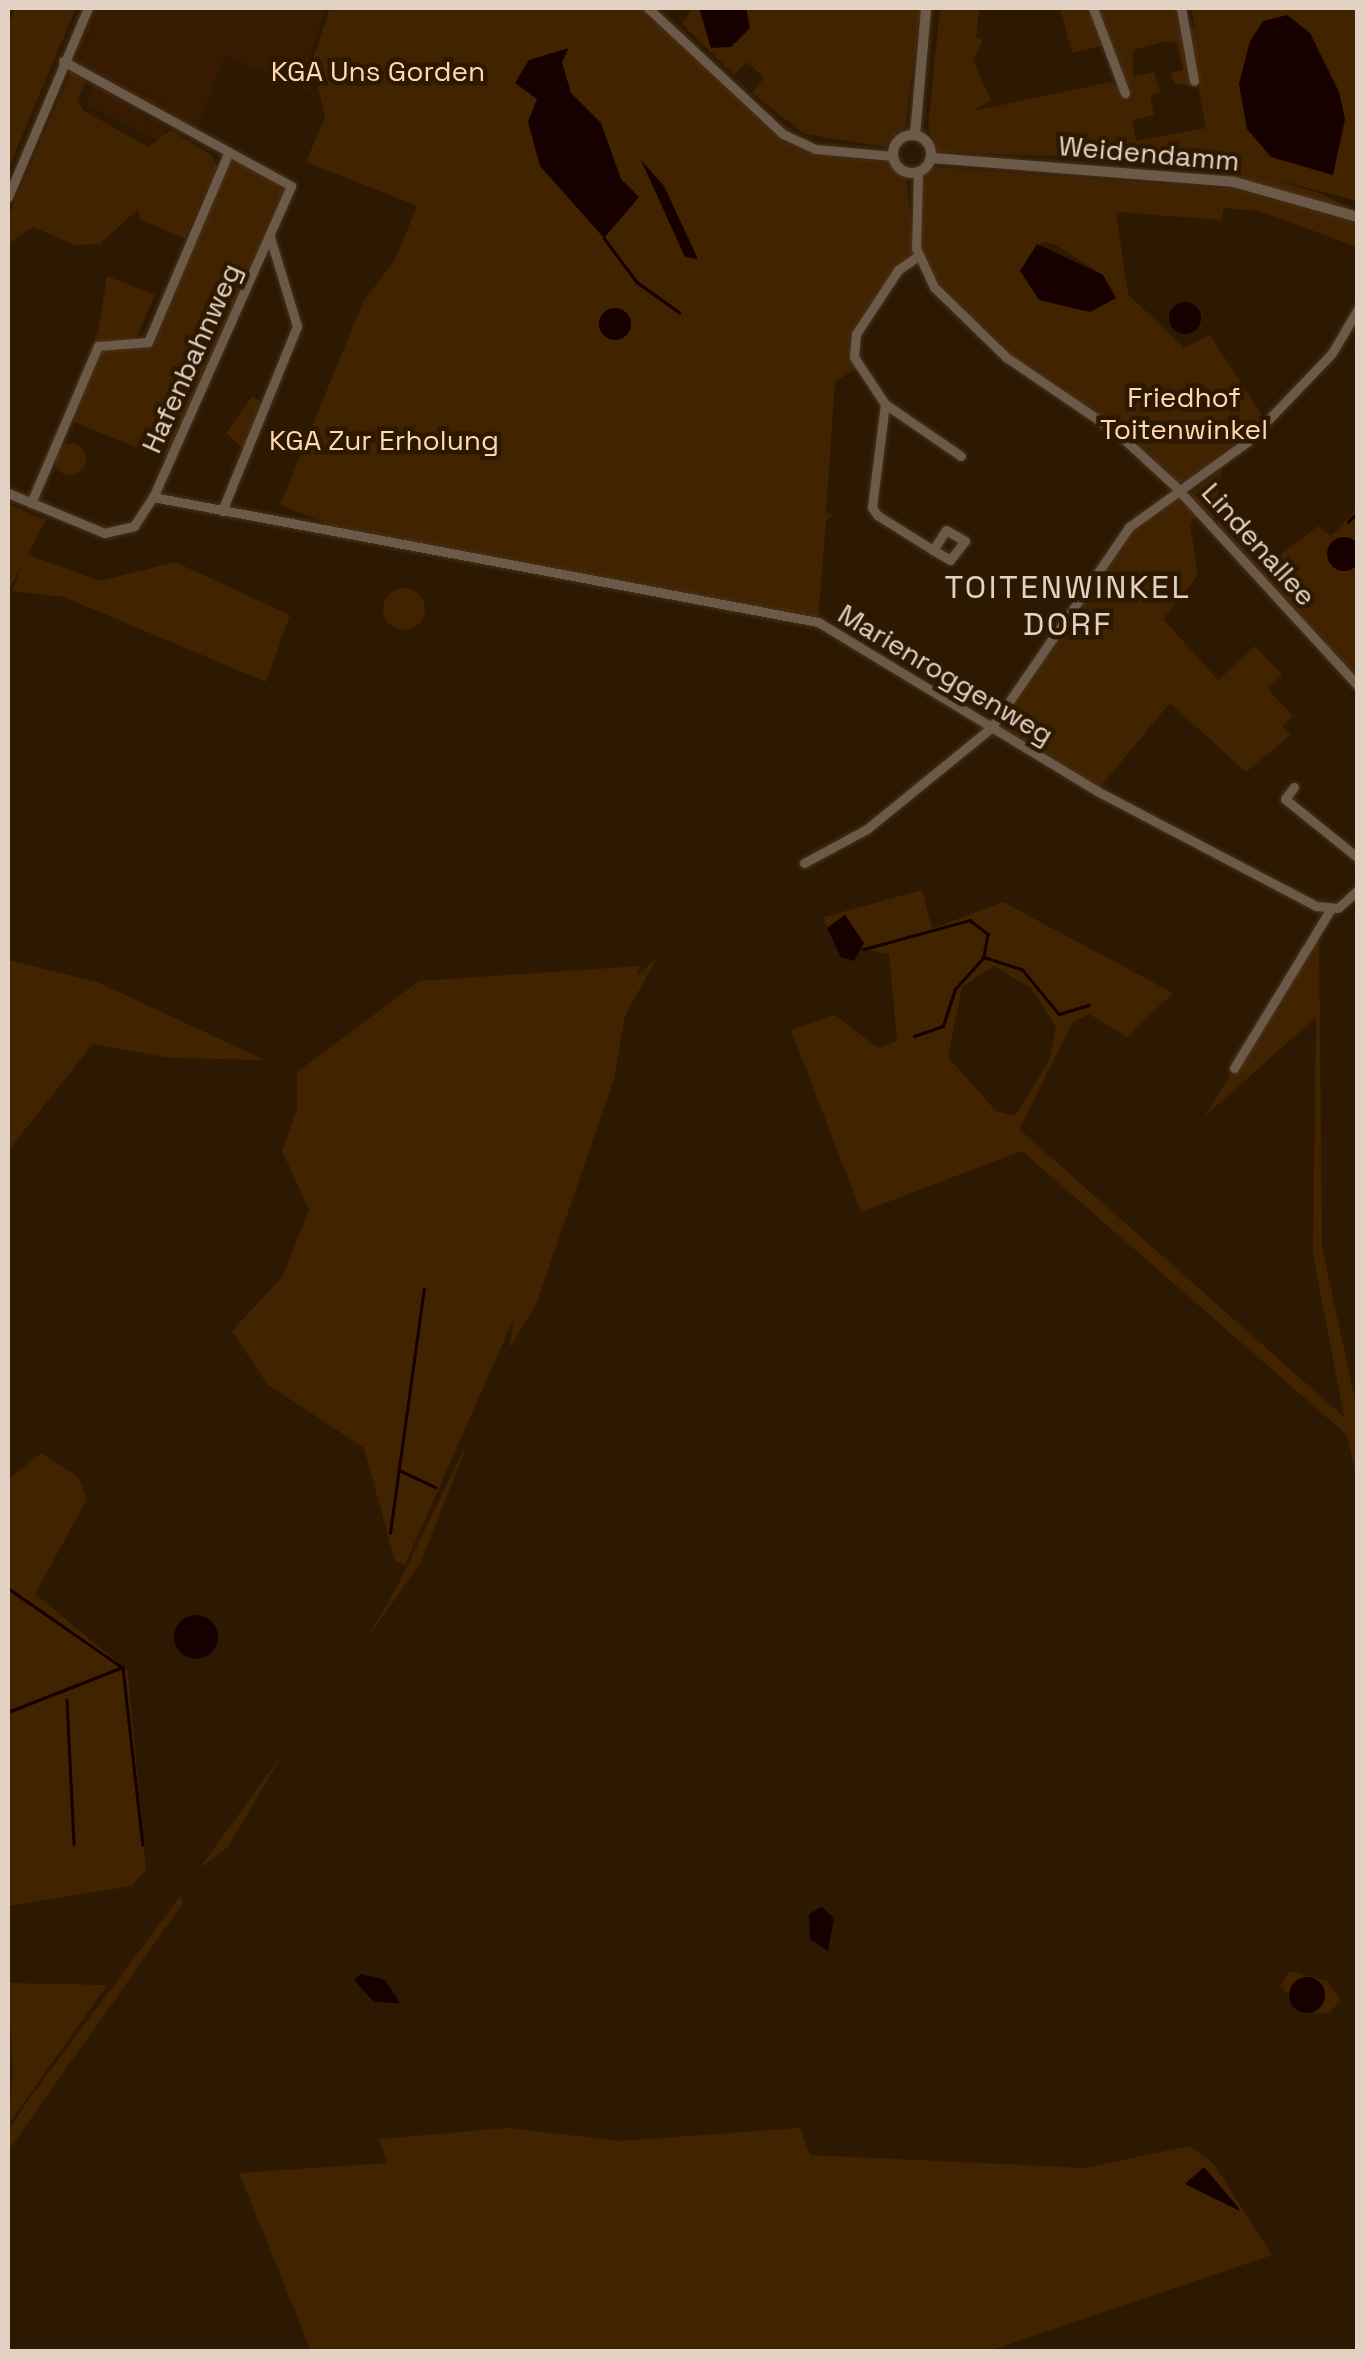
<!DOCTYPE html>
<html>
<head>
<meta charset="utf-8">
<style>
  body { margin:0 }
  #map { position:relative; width:1365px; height:2359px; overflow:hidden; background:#2d1802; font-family:"Space Grotesk",sans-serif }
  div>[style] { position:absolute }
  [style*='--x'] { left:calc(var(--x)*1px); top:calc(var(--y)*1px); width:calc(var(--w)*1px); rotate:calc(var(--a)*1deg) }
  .built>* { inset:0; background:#361b00 }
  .green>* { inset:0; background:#422300 }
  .round { border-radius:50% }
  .water>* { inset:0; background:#160000 }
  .stream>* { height:2.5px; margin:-1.25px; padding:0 1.25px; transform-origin:1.25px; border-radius:1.25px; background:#160000 }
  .roads { filter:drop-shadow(0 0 2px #46321d) drop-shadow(0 0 2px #46321d) }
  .minor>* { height:9px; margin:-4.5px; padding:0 4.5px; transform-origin:4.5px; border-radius:4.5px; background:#6c5a49 }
  .tertiary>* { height:10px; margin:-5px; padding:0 5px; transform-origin:5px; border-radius:5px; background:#6c5a49 }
  .tertiary>.ring { margin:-5px; padding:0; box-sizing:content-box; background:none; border:10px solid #6c5a49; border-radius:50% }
  span { translate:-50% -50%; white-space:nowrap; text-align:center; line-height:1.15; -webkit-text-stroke:9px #2d1802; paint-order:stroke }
  .park-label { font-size:28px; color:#ffd8b4 }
  .street-label { font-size:28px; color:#e1d2c4 }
  .quarter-label { font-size:32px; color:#e1d2c4; letter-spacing:2.5px }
  .frame { position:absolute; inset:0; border:10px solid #e1d2c4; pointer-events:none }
</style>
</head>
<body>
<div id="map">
  <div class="built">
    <i style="clip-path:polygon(92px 8px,326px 8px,308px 62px,313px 92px,225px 56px,196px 132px,73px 59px)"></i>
    <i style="clip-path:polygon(92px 82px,168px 128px,160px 142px,86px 104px)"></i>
  </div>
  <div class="green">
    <i style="clip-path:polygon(15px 8px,76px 8px,8px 170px,8px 26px)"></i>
    <i style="clip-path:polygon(330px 8px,641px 8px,782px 139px,824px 155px,891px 162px,906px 177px,915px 256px,856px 334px,857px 368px,835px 382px,826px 513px,834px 514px,826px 521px,818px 622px,354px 535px,280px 505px,363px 302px,395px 260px,417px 206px,306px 162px,325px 117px,312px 62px)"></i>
    <i style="clip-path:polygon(693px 8px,921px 8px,905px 127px,885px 147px,804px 134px,752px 93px,764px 78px,747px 62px,734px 75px,682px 24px)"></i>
    <i style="clip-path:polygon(evenodd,940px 8px,979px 8px,976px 38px,983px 40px,973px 60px,991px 100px,972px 111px,1111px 82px,1122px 91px,1106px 45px,1072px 53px,1060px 8px,1181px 8px,1185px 30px,1195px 28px,1191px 8px,1357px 8px,1357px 201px,1271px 178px,1325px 195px,1357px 212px,1138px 159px,937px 152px,928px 127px,940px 8px,1166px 41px,1177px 44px,1183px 70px,1170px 73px,1175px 84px,1198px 86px,1206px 128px,1136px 141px,1132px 120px,1154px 115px,1150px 95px,1160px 92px,1154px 72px,1133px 77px,1133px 50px,1166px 41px)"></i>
    <i style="clip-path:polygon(71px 71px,87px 79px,77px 101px,83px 110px,148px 147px,171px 130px,212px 156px,217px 167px,185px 239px,139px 219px,139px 208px,100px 244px,75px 245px,33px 227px,8px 244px,8px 217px)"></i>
    <i style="clip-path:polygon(227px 156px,290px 184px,169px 461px,67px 419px,26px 501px,98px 332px,107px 276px,155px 295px,134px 343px,144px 346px)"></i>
    <i style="clip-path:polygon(evenodd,934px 167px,1234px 189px,1357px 223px,1357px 247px,1259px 211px,1224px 208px,1221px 220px,1116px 212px,1128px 294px,1184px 348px,1210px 335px,1265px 420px,1182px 485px,1033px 376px,934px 287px,918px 256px,918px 181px,934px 167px,1043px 242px,1054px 244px,1103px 275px,1020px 271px,1043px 242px)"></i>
    <i style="clip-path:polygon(252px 397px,262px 402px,247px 452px,226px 433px)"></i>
    <i class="round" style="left:54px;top:443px;width:32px;height:32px"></i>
    <i style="clip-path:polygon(1222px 469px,1213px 522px,1191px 494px)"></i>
    <i style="clip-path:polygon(1181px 492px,1201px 512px,1190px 524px,1198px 575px,1163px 619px,1218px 680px,1255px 646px,1282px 675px,1268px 689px,1293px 716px,1282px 726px,1291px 735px,1246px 772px,1170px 703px,1097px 791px,991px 728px,1119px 539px)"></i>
    <i style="clip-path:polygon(1223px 493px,1220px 523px,1262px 569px,1318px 526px,1331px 536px,1357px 509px,1357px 682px,1217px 526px)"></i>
    <i style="clip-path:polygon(8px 504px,46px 520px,8px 591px)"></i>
    <i style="clip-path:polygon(26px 554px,100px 581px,175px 562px,290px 615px,266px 682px,64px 597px,12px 591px)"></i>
    <i class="round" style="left:383px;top:588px;width:42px;height:42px"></i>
    <i style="clip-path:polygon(evenodd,922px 890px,932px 929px,1003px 902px,1173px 993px,1127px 1037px,1089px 1014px,1073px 1022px,1019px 1129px,1344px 1417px,1313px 1254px,1316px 1017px,1204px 1117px,1319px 933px,1322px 1247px,1357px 1409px,1357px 1479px,1347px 1435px,1022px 1151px,861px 1212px,791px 1030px,835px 1015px,878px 1048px,897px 1041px,889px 954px,864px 949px,845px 915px,827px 928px,824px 917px,922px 890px,994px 966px,1031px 988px,1056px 1027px,1049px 1061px,1015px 1116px,996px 1111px,948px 1057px,962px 987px,994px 966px)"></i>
    <i style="clip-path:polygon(657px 958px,625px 1016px,614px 1079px,537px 1302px,510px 1348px,513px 1320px,405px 1565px,395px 1561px,364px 1448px,267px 1384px,232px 1331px,282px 1277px,309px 1210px,282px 1151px,297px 1109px,297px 1072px,419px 981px,640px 966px,636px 977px)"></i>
    <i style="clip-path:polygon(8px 960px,97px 982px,265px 1060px,170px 1058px,93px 1044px,8px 1151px)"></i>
    <i style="clip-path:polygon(470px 1437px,421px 1562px,366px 1640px,397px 1587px)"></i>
    <i style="clip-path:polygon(41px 1453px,78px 1477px,87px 1499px,35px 1594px,128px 1671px,146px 1870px,132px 1886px,8px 1906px,8px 1480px)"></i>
    <i style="clip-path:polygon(282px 1755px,228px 1847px,199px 1869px)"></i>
    <i style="clip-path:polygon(181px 1895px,183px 1903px,8px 2151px,8px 2131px,29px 2099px)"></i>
    <i style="clip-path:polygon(1290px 1971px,1327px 1981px,1341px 2000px,1329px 2013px,1305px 2012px,1280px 1986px)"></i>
    <i style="clip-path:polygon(8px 1983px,107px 1985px,8px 2125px,13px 2073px)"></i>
    <i style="clip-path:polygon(507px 2128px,620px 2141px,800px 2128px,810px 2155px,1085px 2168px,1189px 2146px,1213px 2163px,1272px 2255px,989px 2351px,311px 2351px,239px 2173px,387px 2163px,379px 2139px)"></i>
  </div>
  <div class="water">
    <i style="clip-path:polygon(699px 8px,746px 8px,750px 28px,731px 47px,711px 48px)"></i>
    <i style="clip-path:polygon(1287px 15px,1310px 33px,1339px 92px,1345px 119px,1333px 175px,1271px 157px,1247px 129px,1239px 84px,1250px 41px,1263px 21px)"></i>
    <i style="clip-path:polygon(569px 48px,562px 62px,571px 93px,601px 123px,621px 179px,639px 197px,604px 238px,540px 166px,528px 122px,537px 99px,515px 83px,529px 60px)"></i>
    <i style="clip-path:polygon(641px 160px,664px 186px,698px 259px,685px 257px)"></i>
    <i style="clip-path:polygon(1037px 244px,1103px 275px,1116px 298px,1090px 312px,1039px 300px,1020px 271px)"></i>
    <i class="round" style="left:1169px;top:302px;width:32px;height:32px"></i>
    <i class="round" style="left:599px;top:308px;width:32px;height:32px"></i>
    <i class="round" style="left:1327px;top:537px;width:34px;height:34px"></i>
    <i style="clip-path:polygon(845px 915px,864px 943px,854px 961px,841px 957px,827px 928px)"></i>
    <i class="round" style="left:174px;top:1615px;width:44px;height:44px"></i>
    <i style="clip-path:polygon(822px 1907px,834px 1918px,828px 1951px,810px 1939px,809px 1914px)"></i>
    <i style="clip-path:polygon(361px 1974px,385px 1980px,400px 2003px,374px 2002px,354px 1980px)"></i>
    <i class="round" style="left:1289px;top:1977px;width:36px;height:36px"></i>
    <i style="clip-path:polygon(1204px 2167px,1238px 2207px,1240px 2211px,1185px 2184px)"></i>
  </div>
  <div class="stream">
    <i style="--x:604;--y:238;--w:55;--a:53.1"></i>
    <i style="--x:637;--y:282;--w:52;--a:35.5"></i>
    <i style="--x:1348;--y:522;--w:14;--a:-45"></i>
    <i style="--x:864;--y:949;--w:110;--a:-15.3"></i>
    <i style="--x:970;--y:920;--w:23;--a:38"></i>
    <i style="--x:988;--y:934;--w:23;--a:100"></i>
    <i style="--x:984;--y:957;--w:40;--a:18"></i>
    <i style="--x:1022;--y:969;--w:58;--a:50.6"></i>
    <i style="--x:1059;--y:1014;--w:31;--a:-17"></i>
    <i style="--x:914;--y:1036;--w:31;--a:-19"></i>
    <i style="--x:943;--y:1026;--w:39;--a:-72"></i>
    <i style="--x:955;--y:989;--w:43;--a:-47.8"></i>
    <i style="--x:401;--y:1471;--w:38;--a:25"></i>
    <i style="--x:390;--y:1533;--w:246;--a:-82.1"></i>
    <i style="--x:8;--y:1588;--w:140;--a:34.8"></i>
    <i style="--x:123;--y:1668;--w:178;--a:83.6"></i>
    <i style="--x:67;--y:1700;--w:144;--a:87.2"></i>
    <i style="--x:8;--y:1712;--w:120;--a:-21.4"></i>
  </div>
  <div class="roads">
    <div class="minor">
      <i style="--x:648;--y:8;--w:185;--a:43"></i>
      <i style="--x:783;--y:134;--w:35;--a:25"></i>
      <i style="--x:815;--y:149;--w:78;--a:5.1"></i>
      <i style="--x:1093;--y:8;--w:91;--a:69.4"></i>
      <i style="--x:1181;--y:8;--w:74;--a:79.9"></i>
      <i style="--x:63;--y:61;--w:260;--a:28.7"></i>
      <i style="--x:291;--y:186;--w:340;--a:113.9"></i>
      <i style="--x:918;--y:173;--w:75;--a:91.5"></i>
      <i style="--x:916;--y:248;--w:43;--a:65.2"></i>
      <i style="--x:934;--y:287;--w:100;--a:44.2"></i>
      <i style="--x:1006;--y:357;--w:132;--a:34.2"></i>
      <i style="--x:1115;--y:431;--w:80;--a:42.5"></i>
      <i style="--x:1174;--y:485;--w:273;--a:47.5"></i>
      <i style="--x:8;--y:197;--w:205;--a:-67.1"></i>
      <i style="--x:918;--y:256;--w:24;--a:145"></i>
      <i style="--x:898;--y:270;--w:77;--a:123.3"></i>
      <i style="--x:856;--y:334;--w:23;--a:95"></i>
      <i style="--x:854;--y:357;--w:56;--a:56.6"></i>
      <i style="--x:885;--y:404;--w:92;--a:34.4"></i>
      <i style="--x:885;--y:404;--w:104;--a:97.2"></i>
      <i style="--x:872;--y:507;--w:9;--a:58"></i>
      <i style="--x:877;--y:515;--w:66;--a:32"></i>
      <i style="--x:933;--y:550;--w:20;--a:30"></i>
      <i style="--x:950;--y:560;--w:24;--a:-52"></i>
      <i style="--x:965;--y:541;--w:22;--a:-150"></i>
      <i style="--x:946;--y:530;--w:24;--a:123"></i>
      <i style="--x:8;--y:493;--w:104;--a:22.6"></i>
      <i style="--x:104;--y:533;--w:31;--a:-13"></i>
      <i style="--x:134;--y:526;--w:35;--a:-57"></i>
      <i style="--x:153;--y:497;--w:677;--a:10.65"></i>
      <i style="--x:818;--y:622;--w:326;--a:31.2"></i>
      <i style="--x:1097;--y:791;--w:247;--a:27.7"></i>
      <i style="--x:1316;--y:906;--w:22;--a:5"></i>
      <i style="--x:1338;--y:908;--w:27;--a:-42"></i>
      <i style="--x:31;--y:503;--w:171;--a:-66.9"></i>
      <i style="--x:98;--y:346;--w:50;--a:-4.6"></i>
      <i style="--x:148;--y:342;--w:202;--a:-67"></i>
      <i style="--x:222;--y:511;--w:200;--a:-67.9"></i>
      <i style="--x:297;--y:326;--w:93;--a:-106.9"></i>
      <i style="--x:1294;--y:787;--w:15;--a:127"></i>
      <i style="--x:1285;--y:799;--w:94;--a:38.9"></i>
      <i style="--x:804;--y:863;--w:72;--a:-28.4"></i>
      <i style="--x:867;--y:829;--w:160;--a:-39.2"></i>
      <i style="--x:991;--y:728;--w:244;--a:-55.5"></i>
      <i style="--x:1129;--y:527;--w:145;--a:-35.8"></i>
      <i style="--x:1247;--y:442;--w:123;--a:-46.3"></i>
      <i style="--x:1332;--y:353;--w:51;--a:-59.4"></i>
      <i style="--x:1234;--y:1068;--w:185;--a:-58.7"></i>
    </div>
    <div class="tertiary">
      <i style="--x:915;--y:135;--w:127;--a:-85"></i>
      <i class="ring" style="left:893px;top:135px;width:28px;height:28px"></i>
      <i style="--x:931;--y:158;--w:304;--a:4.5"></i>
      <i style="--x:1234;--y:182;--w:129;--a:15.8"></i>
    </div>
  </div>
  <div class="park-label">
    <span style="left:378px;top:71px">KGA Uns Gorden</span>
    <span style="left:1184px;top:413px">Friedhof<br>Toitenwinkel</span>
    <span style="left:384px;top:440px">KGA Zur Erholung</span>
  </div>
  <div class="street-label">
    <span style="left:1149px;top:153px;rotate:5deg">Weidendamm</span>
    <span style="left:191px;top:358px;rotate:-66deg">Hafenbahnweg</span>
    <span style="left:1259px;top:544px;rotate:48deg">Lindenallee</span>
    <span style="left:946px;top:674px;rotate:31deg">Marienroggenweg</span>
  </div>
  <div class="quarter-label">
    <span style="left:1068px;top:606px">TOITENWINKEL<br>DORF</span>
  </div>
  <div class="frame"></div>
</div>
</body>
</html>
